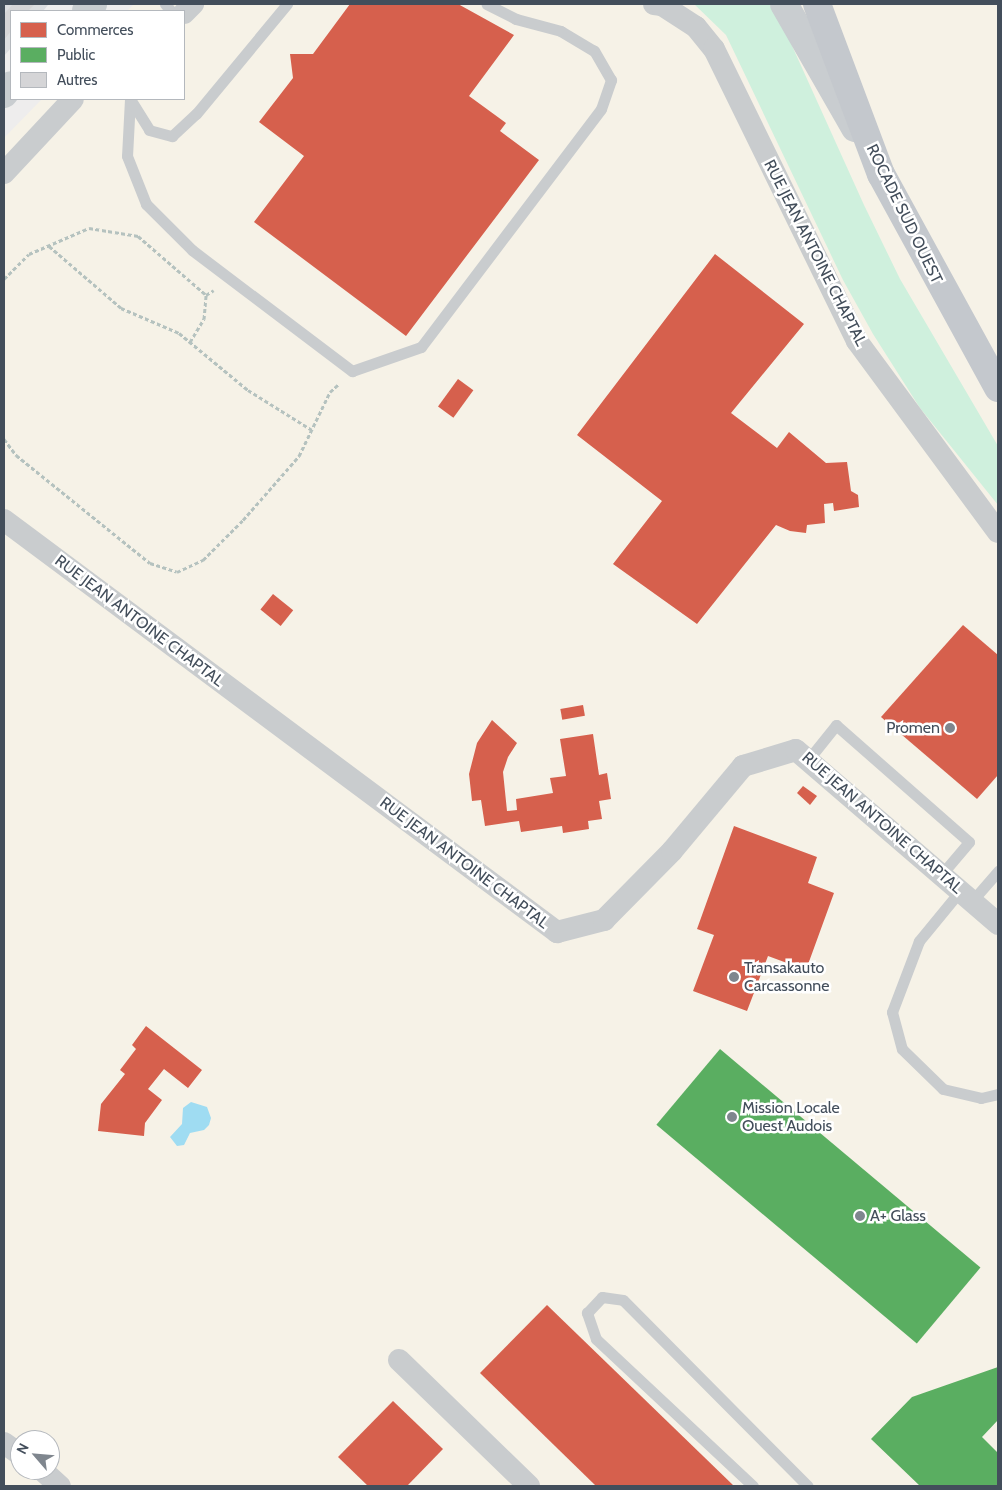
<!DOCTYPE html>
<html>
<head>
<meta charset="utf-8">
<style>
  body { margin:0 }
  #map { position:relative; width:1002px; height:1490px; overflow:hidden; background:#eeeded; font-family:Cabin,sans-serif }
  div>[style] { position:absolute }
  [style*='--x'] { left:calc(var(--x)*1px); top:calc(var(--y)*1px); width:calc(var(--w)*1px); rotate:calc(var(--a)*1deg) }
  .commercial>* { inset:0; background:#f6f2e7 }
  .airport>* { inset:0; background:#dbdde0 }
  .green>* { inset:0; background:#cff0dd }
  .water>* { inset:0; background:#9fdcf2 }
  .shops>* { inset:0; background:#d6604d; transform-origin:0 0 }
  .public>* { inset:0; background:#5aae61; transform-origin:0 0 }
  .building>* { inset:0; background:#d5d5d7 }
  .path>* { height:3px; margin-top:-1.5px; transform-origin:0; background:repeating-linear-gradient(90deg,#b5c2bf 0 4px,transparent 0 6.5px) }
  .service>* { height:11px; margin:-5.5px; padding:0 5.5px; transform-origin:5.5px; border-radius:5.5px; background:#c9ccce }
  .minor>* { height:22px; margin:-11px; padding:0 11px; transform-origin:11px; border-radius:11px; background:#c9ccce }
  .secondary>* { height:28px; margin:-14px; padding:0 14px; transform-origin:14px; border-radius:14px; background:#c9cdd0 }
  .primary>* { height:28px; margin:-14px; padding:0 14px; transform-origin:14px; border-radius:14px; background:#c4c8cd }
  .dots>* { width:14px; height:14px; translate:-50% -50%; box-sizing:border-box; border:2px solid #fff; border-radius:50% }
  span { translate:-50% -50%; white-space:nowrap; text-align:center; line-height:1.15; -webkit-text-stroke:5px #fff; paint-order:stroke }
  .street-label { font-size:16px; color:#434e5b }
  .poi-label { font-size:16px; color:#434e5b }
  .right { translate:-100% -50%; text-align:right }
  .left { translate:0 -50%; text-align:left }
  .frame { position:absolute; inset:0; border:5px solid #434e5b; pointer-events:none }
  .legend { position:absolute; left:10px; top:10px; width:175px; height:90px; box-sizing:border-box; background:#fff; border:1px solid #b4b8bd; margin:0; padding:6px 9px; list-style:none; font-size:15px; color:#434e5b }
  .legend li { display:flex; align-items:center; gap:10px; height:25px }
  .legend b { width:25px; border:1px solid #b4b8bd }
  .north { position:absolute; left:10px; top:1430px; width:50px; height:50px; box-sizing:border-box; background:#fff; border:1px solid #b4b8bd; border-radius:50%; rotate:297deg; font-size:14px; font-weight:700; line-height:20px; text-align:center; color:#434e5b }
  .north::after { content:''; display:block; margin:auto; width:18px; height:22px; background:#7f868e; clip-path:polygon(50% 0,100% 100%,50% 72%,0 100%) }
</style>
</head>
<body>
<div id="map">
  <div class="commercial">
    <i style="clip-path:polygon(evenodd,134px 4px,998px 4px,998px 1486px,4px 1486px,4px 138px,42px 99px,184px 99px,184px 11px,127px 11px,134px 4px,20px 1440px,50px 1440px,50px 1470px,20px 1470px,20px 1440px)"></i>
  </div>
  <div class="airport">
    <i style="clip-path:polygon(4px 4px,48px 5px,43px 11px,11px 11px,11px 48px,4px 56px)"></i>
  </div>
  <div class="green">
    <i style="clip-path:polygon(694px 4px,769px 4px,779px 17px,864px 205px,900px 279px,998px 446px,998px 505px,920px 408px,873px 334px,843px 280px,726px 35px)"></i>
  </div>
  <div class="water">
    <i style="clip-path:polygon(191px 1102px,207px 1107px,211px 1118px,209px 1125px,204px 1130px,190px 1133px,184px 1145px,177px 1146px,170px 1137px,182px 1124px,183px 1108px)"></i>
  </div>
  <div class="shops">
    <i style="clip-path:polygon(350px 4px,458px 4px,514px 35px,469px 96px,506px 123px,500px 131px,539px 160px,406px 336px,254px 222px,304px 156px,259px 122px,293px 78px,290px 54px,313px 54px)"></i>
    <i style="clip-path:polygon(715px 254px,804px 324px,731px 413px,777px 448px,789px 432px,826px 463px,847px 462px,851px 491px,858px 495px,859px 507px,834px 511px,833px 503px,824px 504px,825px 523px,807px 525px,806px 533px,790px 531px,776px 525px,697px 624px,613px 564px,662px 501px,577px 435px)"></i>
    <i style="left:458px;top:379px;width:19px;height:34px;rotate:36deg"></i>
    <i style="left:273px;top:594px;width:26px;height:20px;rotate:39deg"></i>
    <i style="clip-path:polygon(963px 625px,998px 655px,998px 775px,977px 799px,881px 717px)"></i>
    <i style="left:583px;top:705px;width:11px;height:23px;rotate:80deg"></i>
    <i style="clip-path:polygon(492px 720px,517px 743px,508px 757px,503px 772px,507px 811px,517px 810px,516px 799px,553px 793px,550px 778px,566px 776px,560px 739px,593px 734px,599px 775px,607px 773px,611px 799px,599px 801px,602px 819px,588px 821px,589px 829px,563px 833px,562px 826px,521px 832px,519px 821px,485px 826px,481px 800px,472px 801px,469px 774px,477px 743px)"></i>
    <i style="clip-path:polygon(803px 786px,817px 796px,810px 805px,797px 793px)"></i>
    <i style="clip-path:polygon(734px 826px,817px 857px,808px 883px,834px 893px,806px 970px,768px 956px,747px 1011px,693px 991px,714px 935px,697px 929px)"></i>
    <i style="clip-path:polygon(146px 1026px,202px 1070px,188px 1088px,164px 1069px,148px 1089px,162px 1100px,145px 1123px,144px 1136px,98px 1131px,101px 1104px,125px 1074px,120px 1070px,136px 1049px,132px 1045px)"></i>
    <i style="clip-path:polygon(547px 1305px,734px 1486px,596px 1486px,480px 1373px)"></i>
    <i style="clip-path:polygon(393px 1401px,443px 1449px,407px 1486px,368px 1486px,338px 1457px)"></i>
  </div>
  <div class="public">
    <i style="left:720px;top:1049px;width:340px;height:99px;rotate:40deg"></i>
    <i style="clip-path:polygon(998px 1367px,998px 1420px,982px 1437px,998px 1453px,998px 1486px,920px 1486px,871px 1439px,912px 1397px)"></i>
  </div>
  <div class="building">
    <i style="clip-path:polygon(13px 4px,35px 4px,28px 11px,11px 11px,11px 31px,4px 40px,4px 14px)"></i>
  </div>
  <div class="path">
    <i style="--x:49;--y:246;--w:95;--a:40.7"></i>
    <i style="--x:121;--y:308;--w:63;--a:23.3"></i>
    <i style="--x:179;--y:333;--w:89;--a:39.6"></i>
    <i style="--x:248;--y:390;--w:75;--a:32"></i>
    <i style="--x:4;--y:279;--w:35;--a:-45"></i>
    <i style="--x:29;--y:254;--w:65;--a:-23.4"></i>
    <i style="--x:89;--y:228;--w:50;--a:9.3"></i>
    <i style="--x:138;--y:236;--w:90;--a:40.9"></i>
    <i style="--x:206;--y:295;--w:9;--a:-32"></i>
    <i style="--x:190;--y:342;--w:27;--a:-59"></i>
    <i style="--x:204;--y:319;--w:24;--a:-85"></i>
    <i style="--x:4;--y:439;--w:20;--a:53"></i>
    <i style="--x:16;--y:455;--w:172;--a:38.9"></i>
    <i style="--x:150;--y:563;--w:28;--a:18"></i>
    <i style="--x:177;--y:572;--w:29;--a:-25"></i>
    <i style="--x:203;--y:560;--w:57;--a:-45"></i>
    <i style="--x:243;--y:520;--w:85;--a:-48.8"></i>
    <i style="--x:299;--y:456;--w:71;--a:-64.2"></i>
    <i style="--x:330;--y:392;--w:12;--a:-42"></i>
  </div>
  <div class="service">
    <i style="--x:165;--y:4;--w:9;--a:49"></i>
    <i style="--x:130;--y:99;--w:57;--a:93"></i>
    <i style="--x:127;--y:156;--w:52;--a:68.4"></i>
    <i style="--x:146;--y:204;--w:65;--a:45"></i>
    <i style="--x:192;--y:250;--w:201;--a:37.1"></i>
    <i style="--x:352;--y:371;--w:73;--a:-19.2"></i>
    <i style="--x:421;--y:347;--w:298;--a:-52.9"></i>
    <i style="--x:601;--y:109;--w:31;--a:-71"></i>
    <i style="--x:611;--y:80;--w:34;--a:-120"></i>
    <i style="--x:594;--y:51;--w:39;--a:-149"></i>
    <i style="--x:561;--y:31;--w:47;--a:-165.1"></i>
    <i style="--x:516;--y:19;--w:33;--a:-153"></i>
    <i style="--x:130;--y:99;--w:36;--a:58"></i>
    <i style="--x:149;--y:130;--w:24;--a:15"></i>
    <i style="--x:172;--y:136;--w:33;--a:-43"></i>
    <i style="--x:196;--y:114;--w:143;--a:-50.4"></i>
    <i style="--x:808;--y:760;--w:45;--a:-51.3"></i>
    <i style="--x:836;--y:725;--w:177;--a:41.3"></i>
    <i style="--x:969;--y:842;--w:43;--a:130.3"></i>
    <i style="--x:960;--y:891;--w:65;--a:129.4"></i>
    <i style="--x:919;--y:941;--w:76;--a:110.8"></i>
    <i style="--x:892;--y:1012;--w:38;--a:75"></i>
    <i style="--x:902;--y:1049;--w:57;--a:44.3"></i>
    <i style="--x:943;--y:1089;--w:39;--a:13"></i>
    <i style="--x:981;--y:1098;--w:17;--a:-13"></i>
    <i style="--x:972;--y:901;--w:40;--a:-49"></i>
    <i style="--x:753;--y:1486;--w:215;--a:-136.9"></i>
    <i style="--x:596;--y:1339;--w:28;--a:-109"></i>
    <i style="--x:587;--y:1313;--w:22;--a:-47"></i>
    <i style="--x:602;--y:1297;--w:21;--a:8"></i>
    <i style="--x:623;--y:1300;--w:262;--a:45.2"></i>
  </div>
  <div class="minor">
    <i style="--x:654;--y:4;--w:8;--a:7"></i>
    <i style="--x:662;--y:5;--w:40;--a:32.9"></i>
    <i style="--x:696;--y:27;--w:28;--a:51"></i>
    <i style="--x:714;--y:49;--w:325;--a:63.9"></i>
    <i style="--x:857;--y:341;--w:237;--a:53.6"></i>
    <i style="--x:184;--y:13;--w:13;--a:-45"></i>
    <i style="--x:4;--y:173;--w:101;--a:-47"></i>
    <i style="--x:4;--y:520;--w:690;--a:36.69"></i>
    <i style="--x:557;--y:932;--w:49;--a:-14.3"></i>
    <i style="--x:604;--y:920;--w:97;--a:-45.4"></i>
    <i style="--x:672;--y:851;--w:111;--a:-50.1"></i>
    <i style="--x:743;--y:766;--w:55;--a:-16.8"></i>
    <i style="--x:796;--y:750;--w:267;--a:40.7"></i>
    <i style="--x:399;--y:1360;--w:181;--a:44.1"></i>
    <i style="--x:4;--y:1443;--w:19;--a:35"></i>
    <i style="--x:42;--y:1470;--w:24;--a:42"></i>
  </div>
  <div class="secondary">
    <i style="--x:784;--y:4;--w:143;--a:60.2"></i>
    <i style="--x:86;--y:11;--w:10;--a:-45"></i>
    <i style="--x:4;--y:94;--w:11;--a:-52"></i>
  </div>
  <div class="primary">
    <i style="--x:817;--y:4;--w:182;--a:69.4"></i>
    <i style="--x:881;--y:174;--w:244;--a:61.3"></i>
  </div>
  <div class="dots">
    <i style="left:950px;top:728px;background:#7f868e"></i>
    <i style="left:734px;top:977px;background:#7f868e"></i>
    <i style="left:732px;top:1117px;background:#7f868e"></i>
    <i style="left:860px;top:1216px;background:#7f868e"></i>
  </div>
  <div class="street-label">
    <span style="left:904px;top:214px;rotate:64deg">ROCADE SUD OUEST</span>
    <span style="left:815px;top:253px;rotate:63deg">RUE JEAN ANTOINE CHAPTAL</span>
    <span style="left:139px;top:621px;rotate:37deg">RUE JEAN ANTOINE CHAPTAL</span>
    <span style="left:882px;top:823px;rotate:41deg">RUE JEAN ANTOINE CHAPTAL</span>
    <span style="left:464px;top:863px;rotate:37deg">RUE JEAN ANTOINE CHAPTAL</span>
  </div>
  <div class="poi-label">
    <span class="right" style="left:940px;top:728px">Promen</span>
    <span class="left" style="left:744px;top:977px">Transakauto<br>Carcassonne</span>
    <span class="left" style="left:742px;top:1117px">Mission Locale<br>Ouest Audois</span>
    <span class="left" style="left:870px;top:1216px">A+ Glass</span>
  </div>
  <div class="frame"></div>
  <ul class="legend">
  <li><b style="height:14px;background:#d6604d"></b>Commerces</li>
  <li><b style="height:14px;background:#5aae61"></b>Public</li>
  <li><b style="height:14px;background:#d5d5d7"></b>Autres</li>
  </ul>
  <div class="north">N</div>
</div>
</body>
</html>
